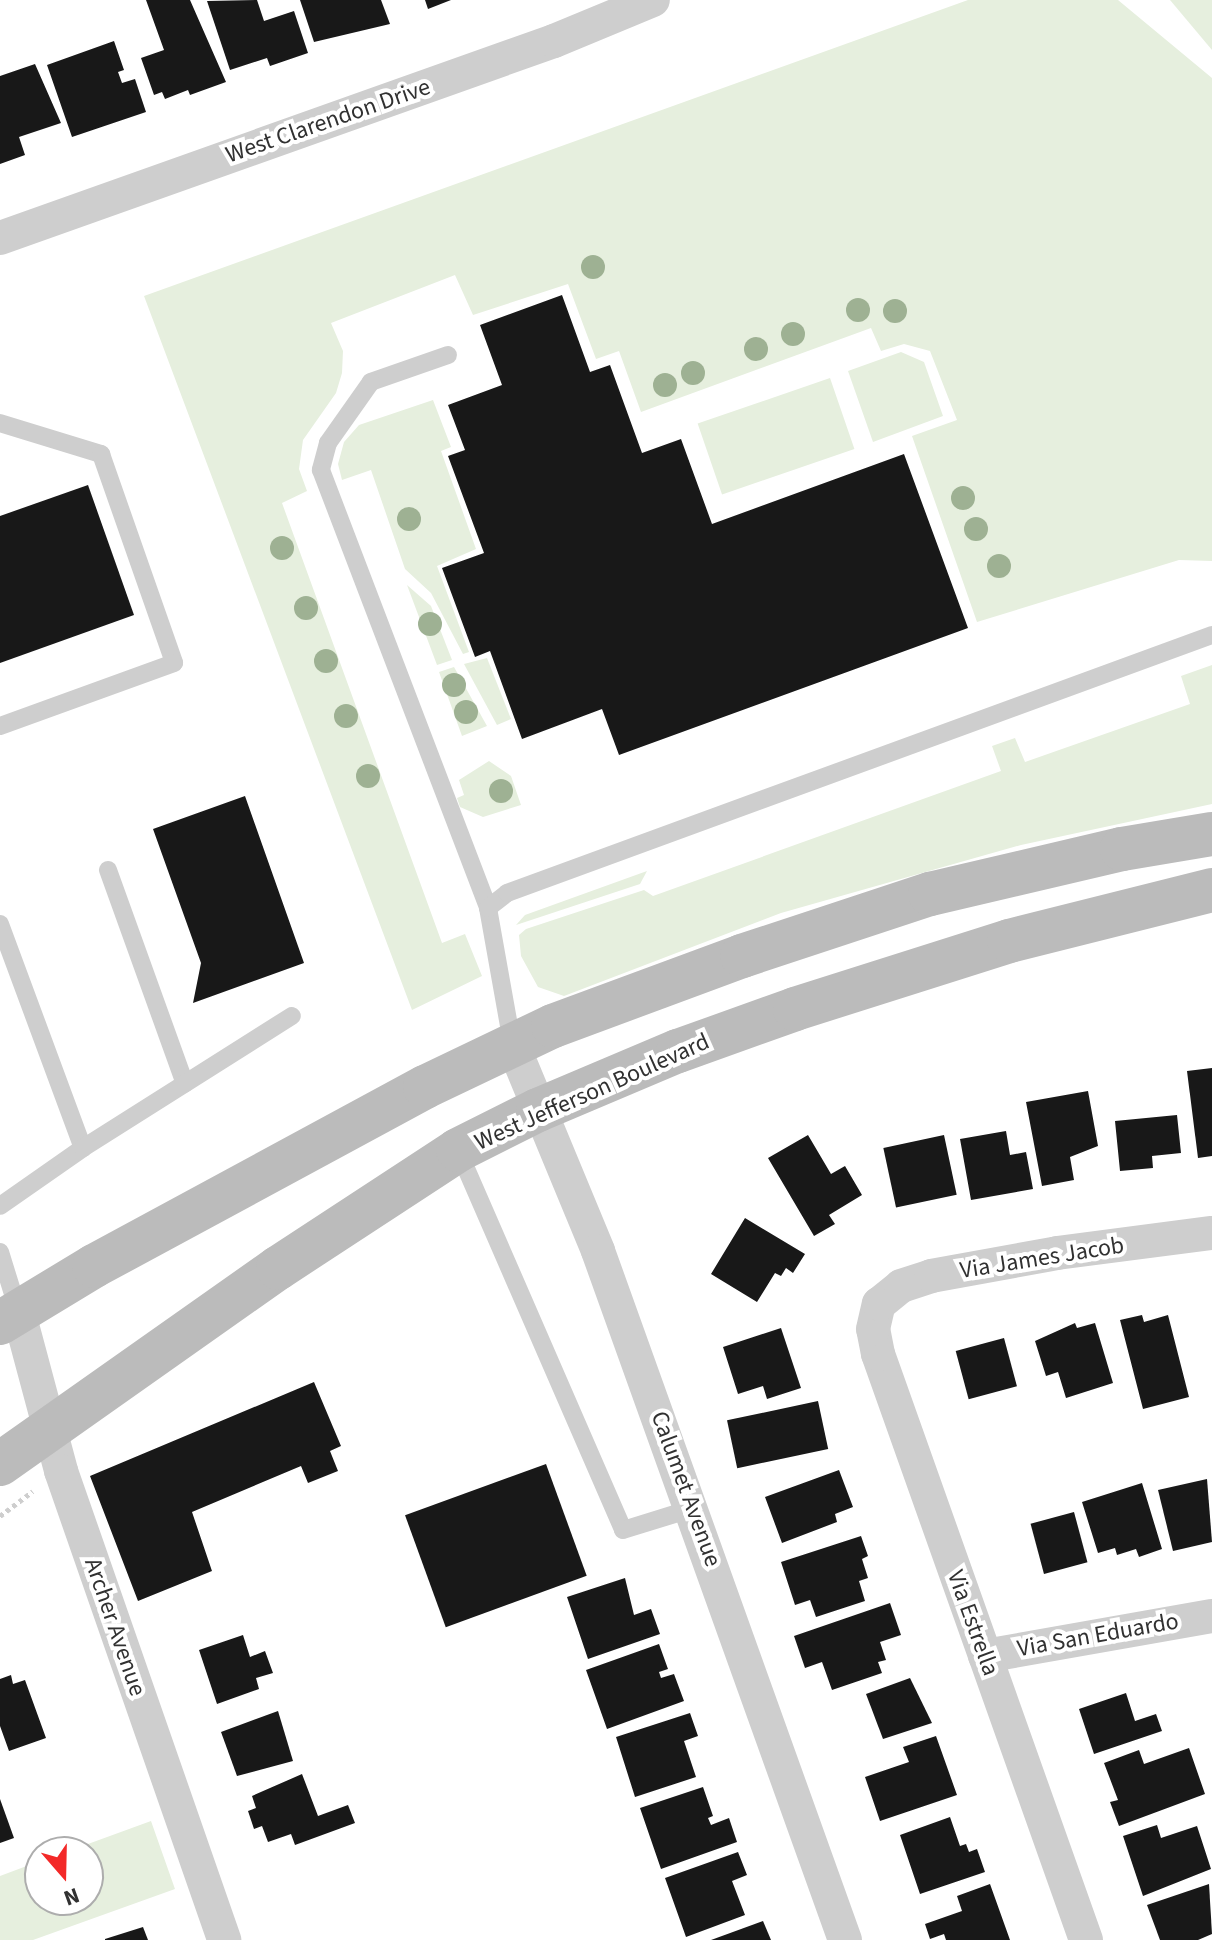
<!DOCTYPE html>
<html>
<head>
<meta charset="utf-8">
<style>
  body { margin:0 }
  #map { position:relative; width:1212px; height:1940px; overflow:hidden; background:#fff; font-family:"Source Sans 3",sans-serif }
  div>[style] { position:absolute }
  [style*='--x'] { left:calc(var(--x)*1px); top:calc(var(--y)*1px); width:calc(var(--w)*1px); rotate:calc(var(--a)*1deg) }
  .green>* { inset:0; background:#e6efde; transform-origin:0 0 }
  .building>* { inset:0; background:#181818; transform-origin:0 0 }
  .path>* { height:5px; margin-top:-2.5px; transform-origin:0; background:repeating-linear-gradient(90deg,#cecece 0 4px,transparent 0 8px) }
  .service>* { height:18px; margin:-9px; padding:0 9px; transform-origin:9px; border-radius:9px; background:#cecece }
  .minor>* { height:34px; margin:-17px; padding:0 17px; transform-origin:17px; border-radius:17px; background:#cecece }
  .secondary>* { height:44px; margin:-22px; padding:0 22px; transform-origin:22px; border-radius:22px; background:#bbb }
  .trees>* { width:24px; height:24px; margin:-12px; border-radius:50%; background:#9eb193 }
  span { translate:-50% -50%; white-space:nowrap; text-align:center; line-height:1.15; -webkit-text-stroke:8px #fff; paint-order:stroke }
  .street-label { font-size:24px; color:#313131 }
  .north { position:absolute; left:24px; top:1836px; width:80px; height:80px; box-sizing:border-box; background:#fff; border:2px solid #adadad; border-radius:50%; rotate:160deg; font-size:22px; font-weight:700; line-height:32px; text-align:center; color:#313131 }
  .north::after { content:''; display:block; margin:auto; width:28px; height:36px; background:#f32928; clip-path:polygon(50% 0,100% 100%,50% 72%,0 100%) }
</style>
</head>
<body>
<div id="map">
  <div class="green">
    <i style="clip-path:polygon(968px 0,1118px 0,1212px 78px,1212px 561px,1179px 560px,977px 622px,912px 436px,957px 420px,930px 351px,904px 344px,881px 351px,871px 328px,641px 412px,619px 351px,596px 359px,568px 284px,473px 315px,455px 275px,331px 323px,343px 351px,342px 373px,336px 393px,303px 440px,299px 469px,307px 491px,282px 503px,442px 943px,465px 934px,482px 976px,412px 1010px,144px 296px)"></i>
    <i style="clip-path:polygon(1170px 0,1212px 0,1212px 50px)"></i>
    <i style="clip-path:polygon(901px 352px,924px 362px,943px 416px,873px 442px,848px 371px)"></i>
    <i style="left:830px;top:378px;width:75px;height:140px;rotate:71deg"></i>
    <i style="clip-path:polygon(433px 400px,451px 447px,441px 451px,476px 549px,437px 566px,469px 652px,463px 654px,431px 593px,405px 569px,371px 470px,342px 480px,338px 464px,344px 442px,359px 425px)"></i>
    <i style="clip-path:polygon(407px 585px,431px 606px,452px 660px,437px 665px)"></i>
    <i style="clip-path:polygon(487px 658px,511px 719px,497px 725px,464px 664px)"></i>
    <i style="clip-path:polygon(1212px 665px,1212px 804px,1021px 845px,781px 913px,564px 996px,538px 987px,521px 956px,519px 935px,526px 929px,644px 890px,653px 896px,1001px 771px,992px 746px,1015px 738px,1025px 762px,1190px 704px,1181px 676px)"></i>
    <i style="clip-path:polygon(454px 667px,487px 726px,462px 736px,439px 672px)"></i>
    <i style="clip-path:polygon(489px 761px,511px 776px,521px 805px,483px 817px,460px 807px,457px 798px,464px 795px,459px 780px)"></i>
    <i style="clip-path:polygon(647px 871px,640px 884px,516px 925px,525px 915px)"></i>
    <i style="clip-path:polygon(151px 1821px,175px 1889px,33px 1940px,0 1940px,0 1876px,40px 1861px,40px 1900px,88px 1900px,88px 1852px,66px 1852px)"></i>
  </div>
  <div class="building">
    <i style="clip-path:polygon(146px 0,190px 0,226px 82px,190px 95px,188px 90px,165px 99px,162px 92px,154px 95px,141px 58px,164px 50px)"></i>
    <i style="clip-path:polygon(257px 0,264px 21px,294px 11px,308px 53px,270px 66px,267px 58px,230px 70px,207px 1px)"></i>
    <i style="clip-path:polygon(300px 0,381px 0,390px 24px,314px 42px)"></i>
    <i style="clip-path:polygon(425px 0,451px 0,428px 9px)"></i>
    <i style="clip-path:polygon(114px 41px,124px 70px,118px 72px,122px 83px,135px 79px,146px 112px,72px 137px,47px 65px)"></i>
    <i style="clip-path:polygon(35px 64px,61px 123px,19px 137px,25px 155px,0 164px,0 76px)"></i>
    <i style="clip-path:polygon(562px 295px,590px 372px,610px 365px,642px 453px,681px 439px,712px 524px,904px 454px,968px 628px,619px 755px,602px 709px,522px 739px,490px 651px,475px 657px,442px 568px,484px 553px,448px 456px,465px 450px,448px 405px,502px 385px,480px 325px)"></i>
    <i style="clip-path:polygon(88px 485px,134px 615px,0 663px,0 516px)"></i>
    <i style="clip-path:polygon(245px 796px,304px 963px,193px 1003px,201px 963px,153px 829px)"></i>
    <i style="clip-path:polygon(1212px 1068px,1212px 1156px,1198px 1158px,1187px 1071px)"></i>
    <i style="clip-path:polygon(1088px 1091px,1098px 1146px,1070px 1157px,1074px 1180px,1042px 1186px,1026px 1102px)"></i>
    <i style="clip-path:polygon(1177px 1115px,1181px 1153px,1152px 1156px,1153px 1168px,1120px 1171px,1115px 1121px)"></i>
    <i style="clip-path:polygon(1006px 1131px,1010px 1155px,1026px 1152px,1033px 1189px,971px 1200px,960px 1139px)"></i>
    <i style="clip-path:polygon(808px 1135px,831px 1174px,845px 1166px,862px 1195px,829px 1215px,835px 1224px,814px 1236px,768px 1158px)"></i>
    <i style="left:944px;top:1135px;width:61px;height:62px;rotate:78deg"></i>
    <i style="clip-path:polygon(745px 1218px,805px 1254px,793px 1273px,786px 1268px,781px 1276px,775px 1273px,757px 1302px,711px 1274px)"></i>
    <i style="clip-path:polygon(1142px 1315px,1144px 1322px,1168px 1315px,1189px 1397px,1143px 1409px,1120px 1320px)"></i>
    <i style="clip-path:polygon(1075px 1323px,1077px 1328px,1095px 1323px,1113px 1383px,1066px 1398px,1058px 1372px,1046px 1376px,1035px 1341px)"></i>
    <i style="clip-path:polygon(781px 1328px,801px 1388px,767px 1399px,763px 1386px,738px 1394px,723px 1347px)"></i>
    <i style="left:1004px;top:1338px;width:50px;height:50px;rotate:75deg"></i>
    <i style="clip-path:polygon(314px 1382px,341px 1446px,330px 1451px,338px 1471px,308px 1483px,301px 1466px,192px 1512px,212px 1571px,138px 1601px,90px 1476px)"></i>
    <i style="left:818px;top:1401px;width:49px;height:93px;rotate:78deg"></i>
    <i style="left:546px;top:1464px;width:119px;height:150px;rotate:70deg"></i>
    <i style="clip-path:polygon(839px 1470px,853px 1507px,835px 1514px,837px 1522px,782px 1543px,765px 1497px)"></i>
    <i style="clip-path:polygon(1207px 1479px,1212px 1542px,1173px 1551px,1158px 1490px)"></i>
    <i style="clip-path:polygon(1142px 1483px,1162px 1549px,1139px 1557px,1136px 1549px,1117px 1555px,1115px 1548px,1098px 1553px,1082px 1502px)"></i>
    <i style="left:1074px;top:1512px;width:52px;height:45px;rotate:75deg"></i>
    <i style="clip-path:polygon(861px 1536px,868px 1556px,862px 1559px,868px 1578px,859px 1581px,865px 1601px,816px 1617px,810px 1600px,795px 1605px,781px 1562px)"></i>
    <i style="clip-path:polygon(625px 1578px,634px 1615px,651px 1609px,660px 1634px,588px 1659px,567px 1597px)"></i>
    <i style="clip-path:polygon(890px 1603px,901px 1635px,880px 1642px,886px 1660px,878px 1662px,882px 1673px,832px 1690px,822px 1662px,805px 1668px,794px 1636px)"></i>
    <i style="clip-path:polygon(243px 1635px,250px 1657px,265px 1651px,273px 1673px,256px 1678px,259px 1689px,217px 1704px,199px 1650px)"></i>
    <i style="clip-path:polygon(659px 1644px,668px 1669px,659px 1672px,661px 1678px,674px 1674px,684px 1701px,607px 1729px,586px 1670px)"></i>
    <i style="clip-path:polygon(11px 1675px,13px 1684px,25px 1680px,46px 1738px,9px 1751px,0 1726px,0 1679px)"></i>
    <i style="clip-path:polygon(910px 1678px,932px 1723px,883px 1739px,866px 1694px)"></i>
    <i style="clip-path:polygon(1126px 1693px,1135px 1721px,1156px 1714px,1162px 1731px,1094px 1754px,1079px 1709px)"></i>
    <i style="clip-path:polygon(278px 1711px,293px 1761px,237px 1776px,221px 1732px)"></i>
    <i style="clip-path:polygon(690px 1713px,698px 1736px,684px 1741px,696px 1777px,635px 1797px,616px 1737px)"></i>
    <i style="clip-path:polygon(936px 1736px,957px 1795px,880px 1821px,865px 1777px,909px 1762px,903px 1747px)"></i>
    <i style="clip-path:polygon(1189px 1748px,1205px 1794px,1119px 1826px,1110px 1802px,1118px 1800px,1104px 1763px,1139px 1750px,1144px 1764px)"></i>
    <i style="clip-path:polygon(302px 1774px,318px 1816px,348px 1805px,355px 1823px,295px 1845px,291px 1834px,268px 1842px,262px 1826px,254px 1829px,248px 1811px,256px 1808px,252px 1796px)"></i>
    <i style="clip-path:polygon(703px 1787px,713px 1816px,708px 1818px,711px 1825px,729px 1818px,737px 1842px,661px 1869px,640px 1808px)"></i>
    <i style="clip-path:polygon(0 1799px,14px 1838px,0 1843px)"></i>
    <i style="clip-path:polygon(950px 1817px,960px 1846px,966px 1844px,969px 1852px,977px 1849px,985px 1872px,920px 1894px,900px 1835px)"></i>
    <i style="clip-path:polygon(1157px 1825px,1161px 1838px,1197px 1826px,1211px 1869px,1143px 1896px,1123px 1836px)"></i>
    <i style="clip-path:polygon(738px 1852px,747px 1875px,732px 1881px,745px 1915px,686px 1937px,665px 1878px)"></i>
    <i style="clip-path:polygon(990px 1884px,1010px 1940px,946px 1940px,944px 1934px,930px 1939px,925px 1924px,962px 1911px,957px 1896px)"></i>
    <i style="clip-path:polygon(1209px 1884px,1212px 1934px,1198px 1940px,1160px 1940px,1147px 1905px)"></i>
    <i style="clip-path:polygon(763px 1921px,771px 1940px,711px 1940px)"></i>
    <i style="clip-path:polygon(143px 1927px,148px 1940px,105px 1940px,105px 1939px)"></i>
  </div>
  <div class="path">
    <i style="--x:0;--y:1516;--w:41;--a:-37.1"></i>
  </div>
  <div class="service">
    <i style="--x:448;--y:355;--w:82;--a:160.7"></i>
    <i style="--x:371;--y:382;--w:75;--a:125.2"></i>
    <i style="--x:328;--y:443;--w:28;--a:105"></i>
    <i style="--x:321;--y:470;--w:469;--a:69.1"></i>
    <i style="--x:488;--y:908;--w:137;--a:79.9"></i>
    <i style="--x:0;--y:423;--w:106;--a:17.1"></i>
    <i style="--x:101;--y:454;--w:221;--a:70.7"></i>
    <i style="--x:174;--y:663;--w:185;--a:160.1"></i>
    <i style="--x:108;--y:870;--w:227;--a:70.2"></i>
    <i style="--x:488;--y:908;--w:24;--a:-38"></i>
    <i style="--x:507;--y:893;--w:751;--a:-20.1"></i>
    <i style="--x:0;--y:924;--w:239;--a:69.7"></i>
    <i style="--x:83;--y:1148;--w:101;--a:145.1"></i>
    <i style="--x:83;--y:1148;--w:247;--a:-32.3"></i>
    <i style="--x:458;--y:1150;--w:414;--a:66.5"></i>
    <i style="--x:623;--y:1530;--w:74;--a:-17.2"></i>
    <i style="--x:0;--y:1252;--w:61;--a:72.8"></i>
  </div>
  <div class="minor">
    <i style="--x:0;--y:238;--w:588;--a:-19.58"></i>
    <i style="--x:554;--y:41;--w:107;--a:-22.5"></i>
    <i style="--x:512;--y:1043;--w:225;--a:67.5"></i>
    <i style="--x:598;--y:1251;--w:732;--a:70.28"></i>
    <i style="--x:18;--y:1310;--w:167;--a:75"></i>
    <i style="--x:61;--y:1471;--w:497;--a:70.8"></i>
    <i style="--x:985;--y:1656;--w:230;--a:-10"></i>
    <i style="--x:1086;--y:1940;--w:622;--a:-109.54"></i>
    <i style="--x:878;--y:1354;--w:25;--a:-101"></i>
    <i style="--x:873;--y:1329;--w:26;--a:-77"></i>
    <i style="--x:879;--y:1304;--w:28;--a:-39"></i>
    <i style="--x:901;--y:1286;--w:32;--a:-18"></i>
    <i style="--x:931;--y:1276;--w:128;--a:-10.3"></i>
    <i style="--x:1057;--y:1253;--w:156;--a:-7.4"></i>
  </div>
  <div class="secondary">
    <i style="--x:0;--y:1323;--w:110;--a:-31.2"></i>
    <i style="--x:94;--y:1266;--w:376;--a:-28.4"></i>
    <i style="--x:425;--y:1087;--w:142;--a:-25.5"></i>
    <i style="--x:553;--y:1026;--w:202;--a:-20.3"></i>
    <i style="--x:742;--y:956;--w:198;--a:-18.3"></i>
    <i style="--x:930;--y:894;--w:197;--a:-13.2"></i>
    <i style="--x:1122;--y:849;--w:91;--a:-9.5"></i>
    <i style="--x:0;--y:1464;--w:340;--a:-35.2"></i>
    <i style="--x:278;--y:1268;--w:215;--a:-33.2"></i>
    <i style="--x:458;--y:1150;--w:89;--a:-26.6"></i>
    <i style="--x:538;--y:1110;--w:152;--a:-22.9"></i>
    <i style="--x:678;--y:1051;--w:124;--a:-19.7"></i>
    <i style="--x:795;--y:1009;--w:225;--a:-17.6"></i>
    <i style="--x:1009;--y:941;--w:209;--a:-14.1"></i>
  </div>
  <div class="trees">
    <i style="left:593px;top:267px"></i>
    <i style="left:858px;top:310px"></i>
    <i style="left:895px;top:311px"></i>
    <i style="left:793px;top:334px"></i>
    <i style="left:756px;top:349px"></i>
    <i style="left:693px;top:373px"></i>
    <i style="left:665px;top:385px"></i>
    <i style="left:963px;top:498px"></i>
    <i style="left:409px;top:519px"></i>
    <i style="left:976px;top:529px"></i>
    <i style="left:282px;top:548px"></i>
    <i style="left:999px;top:566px"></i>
    <i style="left:306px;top:608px"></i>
    <i style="left:430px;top:624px"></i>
    <i style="left:326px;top:661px"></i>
    <i style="left:454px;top:685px"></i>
    <i style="left:466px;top:712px"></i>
    <i style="left:346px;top:716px"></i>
    <i style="left:368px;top:776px"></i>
    <i style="left:501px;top:791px"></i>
  </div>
  <div class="street-label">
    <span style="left:328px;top:121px;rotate:-19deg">West Clarendon Drive</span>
    <span style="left:592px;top:1092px;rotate:-24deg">West Jefferson Boulevard</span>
    <span style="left:1042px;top:1258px;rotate:-9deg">Via James Jacob</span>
    <span style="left:686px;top:1489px;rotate:70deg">Calumet Avenue</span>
    <span style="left:973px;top:1623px;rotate:70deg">Via Estrella</span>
    <span style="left:115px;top:1627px;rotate:71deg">Archer Avenue</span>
    <span style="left:1098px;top:1635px;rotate:-10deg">Via San Eduardo</span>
  </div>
  <div class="north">N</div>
</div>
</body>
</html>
